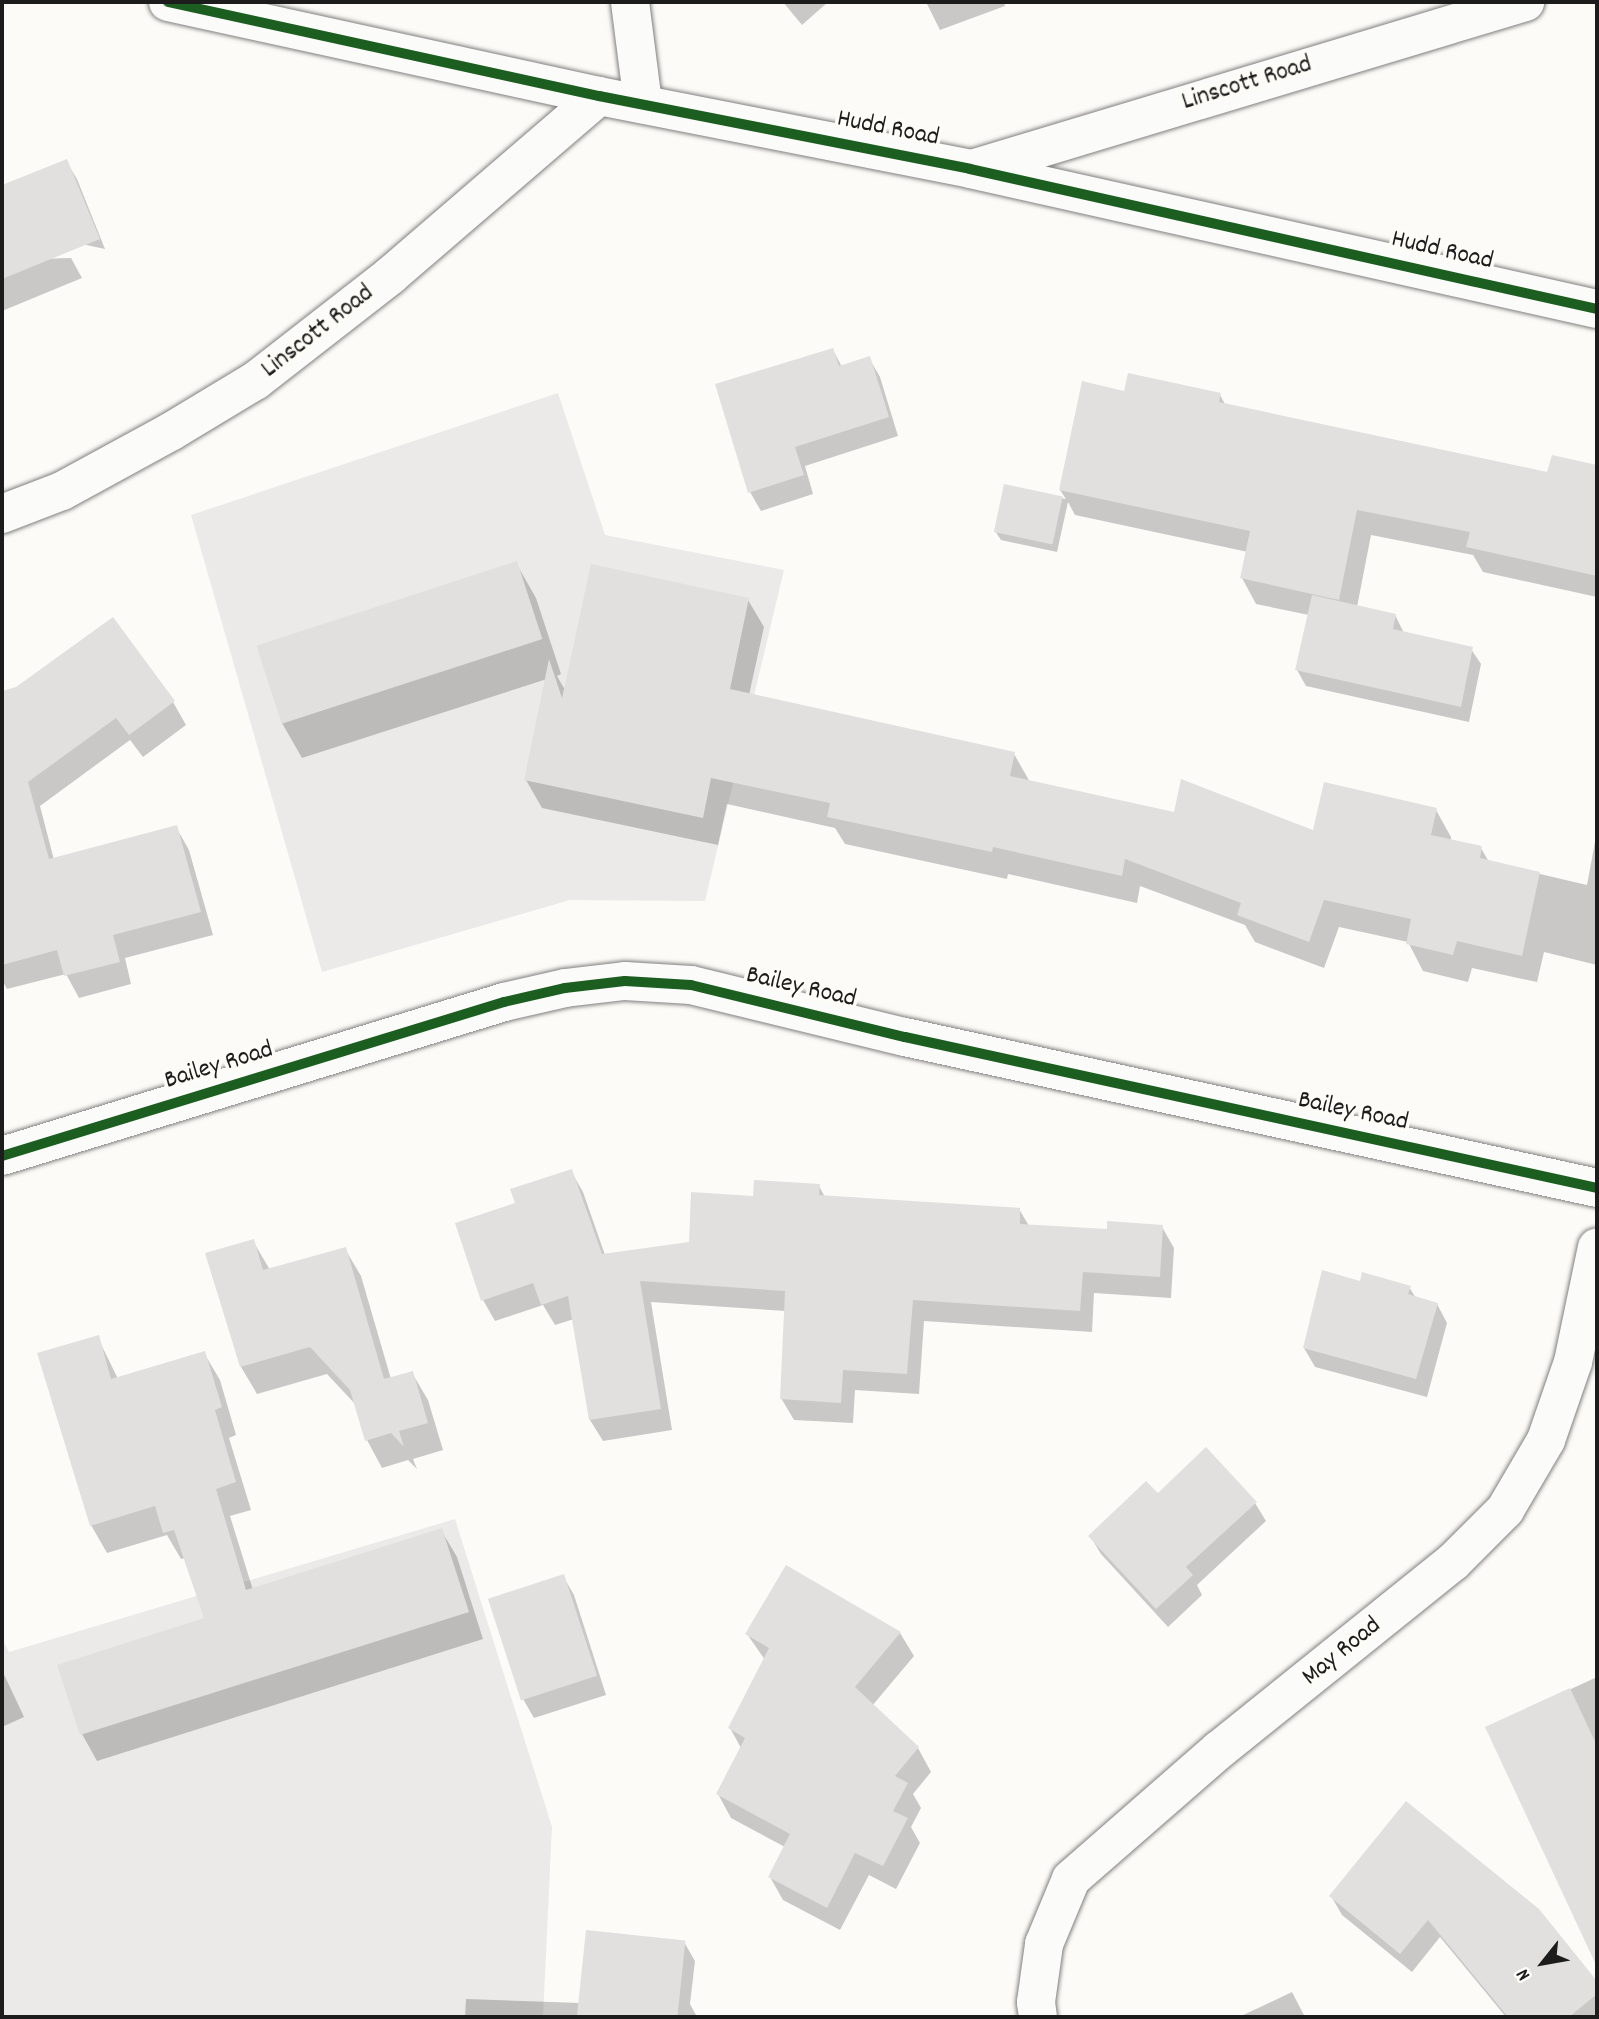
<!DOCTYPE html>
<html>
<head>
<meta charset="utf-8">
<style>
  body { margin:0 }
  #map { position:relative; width:1599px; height:2019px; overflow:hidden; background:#fcfbf8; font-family:Dekko,sans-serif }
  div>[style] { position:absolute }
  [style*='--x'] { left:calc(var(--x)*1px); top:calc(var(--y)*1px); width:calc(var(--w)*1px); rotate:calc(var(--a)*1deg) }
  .built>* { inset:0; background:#ebeae8 }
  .shadow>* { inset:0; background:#0003 }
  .building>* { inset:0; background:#e1e0de; transform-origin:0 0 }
  .roads { filter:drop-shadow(0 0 2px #81807f) drop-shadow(0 0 2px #81807f) }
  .street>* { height:38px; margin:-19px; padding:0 19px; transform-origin:19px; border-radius:19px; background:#fbfbf9 }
  .cycleway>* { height:10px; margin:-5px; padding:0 5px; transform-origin:5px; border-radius:5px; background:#1b5e20 }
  span { translate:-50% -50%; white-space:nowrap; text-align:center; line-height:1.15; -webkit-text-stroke:7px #fdfcf7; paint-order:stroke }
  .street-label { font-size:26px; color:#1c1c1c }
  .frame { position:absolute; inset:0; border:4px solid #1c1c1c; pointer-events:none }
  .north { position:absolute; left:1508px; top:1928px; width:70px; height:70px; -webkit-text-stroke:5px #fdfcf7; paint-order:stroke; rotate:239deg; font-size:19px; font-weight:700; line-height:28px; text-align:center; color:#1c1c1c }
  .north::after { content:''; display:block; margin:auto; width:24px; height:32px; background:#1c1c1c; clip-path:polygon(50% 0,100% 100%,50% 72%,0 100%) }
</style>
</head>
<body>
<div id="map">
  <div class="built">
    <i style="clip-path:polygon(558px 393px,605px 535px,784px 570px,705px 901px,570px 900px,322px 972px,191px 515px)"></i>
    <i style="clip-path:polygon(455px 1519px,552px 1827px,543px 2017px,2px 2017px,2px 1638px,9px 1652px)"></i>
  </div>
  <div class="shadow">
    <i style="clip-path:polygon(783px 2px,828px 2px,802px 25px)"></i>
    <i style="clip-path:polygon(926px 2px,1004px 2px,1005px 6px,940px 30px)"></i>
    <i style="clip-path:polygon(66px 161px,77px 179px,105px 249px,2px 227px,2px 187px)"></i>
    <i style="clip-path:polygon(71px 258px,82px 278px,2px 311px,2px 260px)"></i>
    <i style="clip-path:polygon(833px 350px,842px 367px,869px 358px,880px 377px,898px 436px,805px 466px,813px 494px,761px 511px,750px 492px)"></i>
    <i style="clip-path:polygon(1125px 393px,1220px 395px,1226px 406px,1549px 474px,1553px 457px,1597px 467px,1597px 597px,1483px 572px,1473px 555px,1371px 535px,1357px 607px,1395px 615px,1404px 633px,1471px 649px,1481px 664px,1469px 722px,1306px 686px,1297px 670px,1309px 615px,1256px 604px,1242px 578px,1248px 552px,1075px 515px,1068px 502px,1057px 552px,1001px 540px,995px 531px,1006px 486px,1066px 499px,1060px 490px)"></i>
    <i style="clip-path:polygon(516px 563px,536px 598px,561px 674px,557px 676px,565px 690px,748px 600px,764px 627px,749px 695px,1014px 754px,1030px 782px,1175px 814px,1315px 832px,1436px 810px,1451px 837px,1451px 841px,1481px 848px,1489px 862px,1587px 885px,1597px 831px,1597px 965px,1544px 952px,1537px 982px,1472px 968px,1468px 982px,1423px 971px,1408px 942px,1339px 927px,1324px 968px,1255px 942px,1245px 925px,1140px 886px,1137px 903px,1008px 874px,1007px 879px,845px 844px,835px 828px,727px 804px,718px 845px,542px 808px,526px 780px,547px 679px,302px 758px,282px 723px)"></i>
    <i style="clip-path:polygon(17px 689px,173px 702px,186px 725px,143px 757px,130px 740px,40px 806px,54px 860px,176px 827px,189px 850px,213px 935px,125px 958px,131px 984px,79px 998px,66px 974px,7px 989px,2px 980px,2px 693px)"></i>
    <i style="clip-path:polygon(571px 1171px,583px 1192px,605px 1255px,690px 1243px,755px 1198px,819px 1186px,825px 1197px,1019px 1209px,1029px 1226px,1108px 1231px,1162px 1227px,1174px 1248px,1171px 1298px,1094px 1293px,1092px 1332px,924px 1321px,919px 1394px,855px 1390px,853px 1423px,794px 1420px,781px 1398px,786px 1311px,651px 1302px,672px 1430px,603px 1441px,590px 1420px,574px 1319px,555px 1325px,543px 1305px,495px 1321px,483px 1300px,517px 1204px)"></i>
    <i style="clip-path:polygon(253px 1241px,270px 1270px,345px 1249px,361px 1276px,391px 1379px,412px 1373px,428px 1400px,443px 1450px,413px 1459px,417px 1469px,408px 1460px,382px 1468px,367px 1440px,356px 1405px,327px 1374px,257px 1394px,241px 1367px)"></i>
    <i style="clip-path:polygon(1362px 1283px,1409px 1287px,1416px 1298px,1437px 1304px,1447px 1323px,1427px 1397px,1315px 1367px,1304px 1348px)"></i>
    <i style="clip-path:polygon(98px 1338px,118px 1379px,204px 1353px,220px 1380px,236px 1435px,229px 1438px,251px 1510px,230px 1516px,253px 1590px,441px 1530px,457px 1557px,483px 1639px,97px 1761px,82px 1734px,207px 1619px,186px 1558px,181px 1559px,167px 1535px,107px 1553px,91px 1525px)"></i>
    <i style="clip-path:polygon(1158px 1495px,1255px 1503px,1266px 1521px,1197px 1585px,1202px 1595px,1168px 1627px,1101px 1554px,1090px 1536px)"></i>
    <i style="clip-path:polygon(563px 1576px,574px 1595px,606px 1695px,534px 1718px,523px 1699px)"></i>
    <i style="clip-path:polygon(900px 1633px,914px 1656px,872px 1706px,918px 1748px,931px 1772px,913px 1794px,921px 1808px,911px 1827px,920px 1843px,896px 1889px,869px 1875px,840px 1930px,783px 1900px,770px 1877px,785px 1847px,731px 1818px,718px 1794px,741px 1748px,730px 1728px,765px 1660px,747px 1634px)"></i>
    <i style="clip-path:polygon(2px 1670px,24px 1717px,2px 1727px)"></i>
    <i style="clip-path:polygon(1597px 1677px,1597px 1921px,1583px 1928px,1487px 1728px)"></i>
    <i style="clip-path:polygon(1331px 1896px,1538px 1910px,1597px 1984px,1597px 2017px,1506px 2017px,1440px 1937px,1412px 1972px,1342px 1915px)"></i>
    <i style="clip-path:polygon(684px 1942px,695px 1961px,690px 2004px,697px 2017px,465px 2017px,466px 1999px,580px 2003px)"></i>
    <i style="clip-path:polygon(1292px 1992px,1305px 2017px,1239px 2017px)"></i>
  </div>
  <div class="building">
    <i style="clip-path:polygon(67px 159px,100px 239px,2px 279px,2px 185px)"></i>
    <i style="clip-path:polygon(833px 348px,839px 366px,870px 356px,889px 417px,795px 447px,804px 475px,748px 493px,715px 384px)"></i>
    <i style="clip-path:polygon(1128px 373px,1221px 393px,1219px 402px,1547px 472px,1552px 455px,1597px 465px,1597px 576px,1466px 547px,1470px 532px,1357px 510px,1339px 600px,1240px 578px,1250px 531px,1059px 490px,1082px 381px,1124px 391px)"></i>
    <i style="left:1004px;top:484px;width:60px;height:49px;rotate:12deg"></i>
    <i style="left:517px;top:561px;width:82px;height:274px;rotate:72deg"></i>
    <i style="clip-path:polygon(591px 564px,749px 598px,730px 689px,1015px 752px,1010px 776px,1174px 812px,1181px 779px,1313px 830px,1324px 782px,1437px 808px,1431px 835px,1482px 846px,1480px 858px,1540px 872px,1522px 956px,1457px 941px,1453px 955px,1406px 944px,1411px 919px,1324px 900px,1309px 942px,1237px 915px,1241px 903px,1125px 859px,1122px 876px,993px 847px,992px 852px,827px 817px,830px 803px,711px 778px,703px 818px,524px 780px,549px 659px,562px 698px)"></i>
    <i style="clip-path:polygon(1312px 595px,1396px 614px,1393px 629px,1473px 647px,1461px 707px,1295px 670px)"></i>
    <i style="clip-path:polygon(113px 617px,175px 701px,129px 735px,116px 718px,28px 782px,49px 859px,177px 825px,201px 912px,113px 935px,120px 962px,64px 976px,57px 950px,2px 965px,2px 691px,16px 687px)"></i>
    <i style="clip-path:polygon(572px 1169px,602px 1254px,689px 1242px,691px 1192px,753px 1196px,754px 1180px,820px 1184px,819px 1195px,1020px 1208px,1020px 1224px,1107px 1229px,1107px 1221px,1163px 1225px,1160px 1277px,1083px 1272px,1080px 1311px,913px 1300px,907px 1374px,843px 1370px,841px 1403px,780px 1399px,785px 1291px,640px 1281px,661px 1409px,589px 1420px,568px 1296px,541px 1305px,533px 1283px,481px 1301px,455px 1223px,515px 1203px,510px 1189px)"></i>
    <i style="clip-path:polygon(254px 1239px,263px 1270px,346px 1247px,384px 1379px,413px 1371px,428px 1423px,399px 1431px,404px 1447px,391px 1433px,365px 1441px,350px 1390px,310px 1347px,240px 1367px,205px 1253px)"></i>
    <i style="clip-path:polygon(1322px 1270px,1360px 1281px,1362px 1272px,1411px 1286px,1408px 1294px,1438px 1303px,1416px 1379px,1303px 1348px)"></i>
    <i style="clip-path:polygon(99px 1335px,111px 1379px,205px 1351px,222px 1407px,215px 1410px,236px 1482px,216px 1489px,246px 1590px,442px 1528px,469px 1612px,80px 1735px,57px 1665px,204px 1618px,174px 1530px,163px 1533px,155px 1506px,90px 1526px,37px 1353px)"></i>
    <i style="clip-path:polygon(1206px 1447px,1257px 1502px,1186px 1567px,1193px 1575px,1156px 1609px,1088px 1536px,1146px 1481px,1158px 1493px)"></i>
    <i style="clip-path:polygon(786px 1565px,901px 1632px,855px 1687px,919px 1747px,895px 1776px,908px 1783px,893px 1811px,908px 1818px,883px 1866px,855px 1853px,827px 1908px,768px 1877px,790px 1834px,716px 1794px,745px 1738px,728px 1728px,769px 1648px,745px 1634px)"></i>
    <i style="left:564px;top:1574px;width:107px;height:80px;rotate:72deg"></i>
    <i style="clip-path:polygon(1570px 1688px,1597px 1746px,1597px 1967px,1485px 1727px)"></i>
    <i style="clip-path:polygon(1406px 1801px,1539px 1909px,1597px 1981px,1597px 1994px,1569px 2017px,1508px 2017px,1428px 1920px,1400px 1954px,1329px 1896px)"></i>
    <i style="left:586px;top:1930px;width:100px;height:88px;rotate:6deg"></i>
  </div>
  <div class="roads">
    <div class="street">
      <i style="--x:168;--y:2;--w:441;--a:12.3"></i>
      <i style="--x:599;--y:96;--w:378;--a:11.1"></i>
      <i style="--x:970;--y:169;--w:642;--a:12.59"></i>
      <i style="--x:630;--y:2;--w:103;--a:82.7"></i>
      <i style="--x:972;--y:169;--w:578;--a:-16.8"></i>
      <i style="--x:2;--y:514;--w:64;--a:-21"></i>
      <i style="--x:62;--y:491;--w:125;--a:-28.6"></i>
      <i style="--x:172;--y:431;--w:97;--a:-31.1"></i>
      <i style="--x:255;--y:381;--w:172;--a:-37.9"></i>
      <i style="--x:391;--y:275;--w:274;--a:-40.7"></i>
      <i style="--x:2;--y:1156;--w:525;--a:-17.05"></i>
      <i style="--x:504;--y:1002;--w:63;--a:-12.9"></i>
      <i style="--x:565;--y:988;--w:60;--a:-6.7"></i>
      <i style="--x:625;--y:981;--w:66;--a:3.5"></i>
      <i style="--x:691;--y:985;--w:220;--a:13.7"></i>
      <i style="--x:905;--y:1037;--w:708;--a:12.31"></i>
      <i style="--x:1038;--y:2017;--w:15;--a:-98"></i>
      <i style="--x:1036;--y:2002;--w:59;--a:-82.1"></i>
      <i style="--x:1044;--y:1944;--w:70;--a:-67.4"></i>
      <i style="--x:1071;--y:1879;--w:196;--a:-41.1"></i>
      <i style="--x:1219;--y:1750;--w:300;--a:-38.8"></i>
      <i style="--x:1453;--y:1562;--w:74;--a:-45"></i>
      <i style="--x:1505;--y:1510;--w:81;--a:-59.6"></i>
      <i style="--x:1546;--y:1440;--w:83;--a:-70.9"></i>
      <i style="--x:1573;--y:1362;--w:117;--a:-78.2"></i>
    </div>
  </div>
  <div class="cycleway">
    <i style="--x:168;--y:2;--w:441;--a:12.3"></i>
    <i style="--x:599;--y:96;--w:378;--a:11.1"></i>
    <i style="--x:970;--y:169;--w:642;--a:12.59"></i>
    <i style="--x:2;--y:1156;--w:525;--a:-17.05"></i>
    <i style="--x:504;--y:1002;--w:63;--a:-12.9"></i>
    <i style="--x:565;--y:988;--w:60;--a:-6.7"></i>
    <i style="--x:625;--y:981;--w:66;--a:3.5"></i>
    <i style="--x:691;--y:985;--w:220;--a:13.7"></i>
    <i style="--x:905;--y:1037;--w:708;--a:12.31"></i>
  </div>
  <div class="street-label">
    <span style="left:1247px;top:84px;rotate:-17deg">Linscott Road</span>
    <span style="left:888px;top:129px;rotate:11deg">Hudd Road</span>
    <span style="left:1442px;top:251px;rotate:13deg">Hudd Road</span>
    <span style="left:318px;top:332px;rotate:-38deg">Linscott Road</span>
    <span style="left:801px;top:988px;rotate:13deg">Bailey Road</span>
    <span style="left:219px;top:1066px;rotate:-17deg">Bailey Road</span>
    <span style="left:1353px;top:1112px;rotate:12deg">Bailey Road</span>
    <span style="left:1342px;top:1652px;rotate:-39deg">May Road</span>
  </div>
  <div class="frame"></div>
  <div class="north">N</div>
</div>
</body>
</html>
